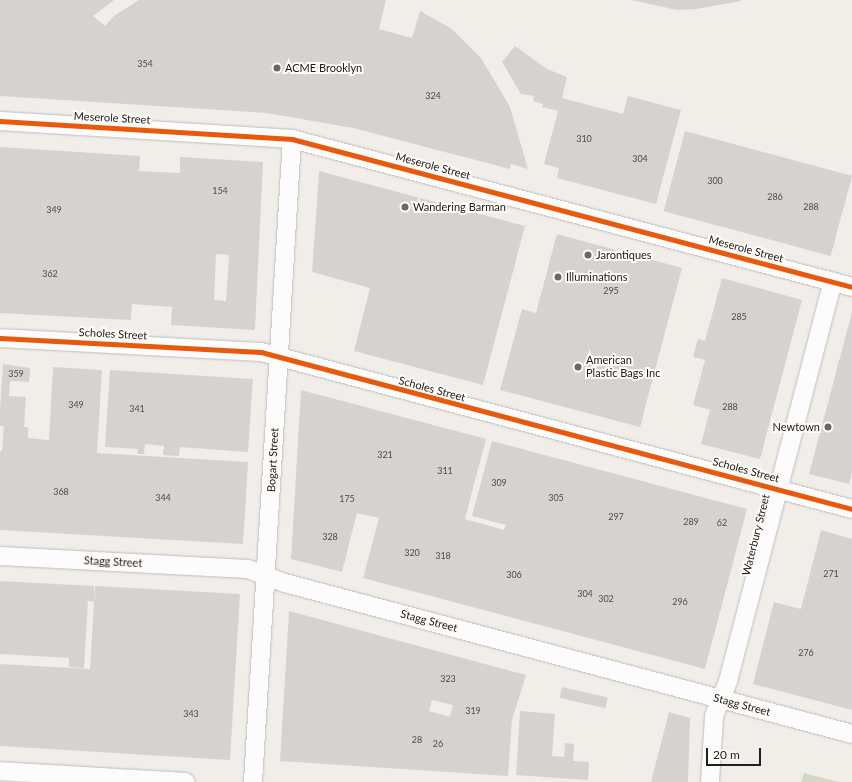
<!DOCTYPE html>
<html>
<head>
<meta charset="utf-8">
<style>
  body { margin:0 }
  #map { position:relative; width:852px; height:782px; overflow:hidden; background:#f1eeea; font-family:Lato,sans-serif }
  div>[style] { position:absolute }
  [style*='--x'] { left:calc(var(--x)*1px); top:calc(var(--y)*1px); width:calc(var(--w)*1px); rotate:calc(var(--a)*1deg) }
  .green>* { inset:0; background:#d5d8c4 }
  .building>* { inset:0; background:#d5d2d0; transform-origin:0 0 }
  .roads { filter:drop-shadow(0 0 1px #bfbcba) drop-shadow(0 0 1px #bfbcba) }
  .minor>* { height:18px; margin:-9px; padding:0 9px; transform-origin:9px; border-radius:9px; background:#fdfcfc }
  .cycleway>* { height:5px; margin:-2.5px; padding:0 2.5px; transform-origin:2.5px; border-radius:2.5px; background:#e8590c }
  .dots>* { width:11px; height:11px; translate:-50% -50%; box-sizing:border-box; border:2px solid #fffbf7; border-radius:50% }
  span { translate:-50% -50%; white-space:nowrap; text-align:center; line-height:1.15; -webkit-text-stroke:4px #fffbf7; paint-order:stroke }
  .number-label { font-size:9px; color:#4f4c4a }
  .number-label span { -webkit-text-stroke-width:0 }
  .poi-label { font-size:11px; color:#22201d }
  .left { translate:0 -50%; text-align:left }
  .right { translate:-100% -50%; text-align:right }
  .street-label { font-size:11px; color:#22201d }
  .scale { position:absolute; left:706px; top:748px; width:55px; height:18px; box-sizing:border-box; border:2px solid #22201d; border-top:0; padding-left:5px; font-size:12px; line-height:14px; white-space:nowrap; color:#22201d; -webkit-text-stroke:3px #fffbf7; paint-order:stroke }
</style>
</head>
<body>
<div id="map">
  <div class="green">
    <i style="clip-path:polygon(804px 773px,838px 782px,801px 782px)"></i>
  </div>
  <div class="building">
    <i style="clip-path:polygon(0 0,114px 0,93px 16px,105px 26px,114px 16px,139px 0,386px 0,379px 29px,412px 38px,420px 11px,452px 29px,481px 58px,510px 107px,528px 169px,511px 164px,510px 169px,353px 128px,267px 113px,0 96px)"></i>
    <i style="clip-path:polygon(631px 0,741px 0,741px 1px,696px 9px,677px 10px)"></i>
    <i style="clip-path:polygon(515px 46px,547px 69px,567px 77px,562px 98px,623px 114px,628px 96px,681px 110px,656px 204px,557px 178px,559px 168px,544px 164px,558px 111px,542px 107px,543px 104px,533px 101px,534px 96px,521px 94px,502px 62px)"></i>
    <i style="left:685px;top:131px;width:173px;height:83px;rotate:15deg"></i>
    <i style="clip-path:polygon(evenodd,0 147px,140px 156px,139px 171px,180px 173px,180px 157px,263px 162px,255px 330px,171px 325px,172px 307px,132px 304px,131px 320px,0 313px,0 147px,216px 254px,229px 255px,226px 301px,214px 300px,216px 254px)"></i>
    <i style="clip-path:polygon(319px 171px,525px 226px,483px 385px,354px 351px,370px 288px,312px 272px)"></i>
    <i style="clip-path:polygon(557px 234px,682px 268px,640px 427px,500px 390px,522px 309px,536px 313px)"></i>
    <i style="clip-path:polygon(722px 278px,802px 300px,760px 459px,701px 444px,710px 410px,693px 405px,705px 360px,693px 357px,698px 339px,705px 341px)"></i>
    <i style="clip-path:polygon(852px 312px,852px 472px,849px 484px,809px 474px)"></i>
    <i style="clip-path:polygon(3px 364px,30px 368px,29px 382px,10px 381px,9px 396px,26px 397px,24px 427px,28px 427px,28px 438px,49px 440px,53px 367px,102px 370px,97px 453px,248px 462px,243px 544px,0 530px,0 451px,2px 451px,4px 426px,0 426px,0 408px)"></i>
    <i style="clip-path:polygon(110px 370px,253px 379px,248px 452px,180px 447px,179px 456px,163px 455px,164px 446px,145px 444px,144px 454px,137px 454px,138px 449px,105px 447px)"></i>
    <i style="clip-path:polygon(301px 390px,486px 439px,465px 519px,504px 530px,506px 525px,472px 516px,492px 441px,747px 509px,705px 669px,363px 578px,379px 518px,357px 513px,342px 572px,291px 559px)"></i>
    <i style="clip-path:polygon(821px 530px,852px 539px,852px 710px,753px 684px,774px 602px,801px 609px)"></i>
    <i style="clip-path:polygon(0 581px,94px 586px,94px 602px,88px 601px,84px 668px,69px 667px,69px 658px,0 654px)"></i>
    <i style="clip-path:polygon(95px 586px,240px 594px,230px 760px,0 746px,0 664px,90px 669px)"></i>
    <i style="clip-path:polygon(evenodd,289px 611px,526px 675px,512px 720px,508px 776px,280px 761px,289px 611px,432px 700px,453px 705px,450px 717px,429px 711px,432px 700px)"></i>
    <i style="left:562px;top:687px;width:47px;height:11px;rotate:13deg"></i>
    <i style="clip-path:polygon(520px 711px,555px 714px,552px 756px,564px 757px,565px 743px,574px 744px,573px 761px,589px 762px,588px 780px,516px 775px)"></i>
    <i style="clip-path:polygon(669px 712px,690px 718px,688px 782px,651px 782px)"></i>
  </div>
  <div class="roads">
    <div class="minor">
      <i style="--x:0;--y:121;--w:293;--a:3.5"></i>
      <i style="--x:292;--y:139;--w:579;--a:14.8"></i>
      <i style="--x:0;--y:338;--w:261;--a:3.1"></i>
      <i style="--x:261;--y:352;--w:611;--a:14.88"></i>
      <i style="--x:0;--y:556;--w:248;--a:3"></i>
      <i style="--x:248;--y:569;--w:40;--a:21"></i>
      <i style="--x:285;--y:583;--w:587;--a:14.91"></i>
      <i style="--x:0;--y:771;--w:186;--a:3.4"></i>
      <i style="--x:253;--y:782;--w:644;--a:-86.53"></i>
      <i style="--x:710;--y:782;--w:66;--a:-86.5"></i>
      <i style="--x:714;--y:716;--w:38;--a:-68"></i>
      <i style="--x:728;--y:681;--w:413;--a:-75.3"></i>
    </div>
  </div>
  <div class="cycleway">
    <i style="--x:0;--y:121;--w:293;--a:3.5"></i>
    <i style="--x:292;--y:139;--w:579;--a:14.8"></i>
    <i style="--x:0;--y:338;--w:261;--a:3.1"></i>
    <i style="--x:261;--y:352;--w:611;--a:14.88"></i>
  </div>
  <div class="dots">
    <i style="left:277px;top:68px;background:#6a6865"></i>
    <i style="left:405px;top:207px;background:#6a6865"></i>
    <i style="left:588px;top:255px;background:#6a6865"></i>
    <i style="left:558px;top:277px;background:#6a6865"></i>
    <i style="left:578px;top:367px;background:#6a6865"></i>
    <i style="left:828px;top:427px;background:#6a6865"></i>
  </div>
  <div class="number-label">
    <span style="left:145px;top:64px">354</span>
    <span style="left:433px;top:96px">324</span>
    <span style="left:584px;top:139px">310</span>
    <span style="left:640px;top:159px">304</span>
    <span style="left:715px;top:181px">300</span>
    <span style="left:220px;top:191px">154</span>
    <span style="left:775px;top:197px">286</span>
    <span style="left:811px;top:207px">288</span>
    <span style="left:54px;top:210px">349</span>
    <span style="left:50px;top:274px">362</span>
    <span style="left:611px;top:291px">295</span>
    <span style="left:739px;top:317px">285</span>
    <span style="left:16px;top:374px">359</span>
    <span style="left:76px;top:405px">349</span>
    <span style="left:730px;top:407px">288</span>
    <span style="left:137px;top:409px">341</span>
    <span style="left:385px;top:455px">321</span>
    <span style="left:445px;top:471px">311</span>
    <span style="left:499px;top:483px">309</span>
    <span style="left:61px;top:492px">368</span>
    <span style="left:163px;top:498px">344</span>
    <span style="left:556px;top:498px">305</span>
    <span style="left:347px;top:499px">175</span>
    <span style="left:616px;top:517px">297</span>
    <span style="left:691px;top:522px">289</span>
    <span style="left:722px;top:523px">62</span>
    <span style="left:330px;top:537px">328</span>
    <span style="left:412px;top:553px">320</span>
    <span style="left:443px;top:556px">318</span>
    <span style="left:831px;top:574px">271</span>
    <span style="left:514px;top:575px">306</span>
    <span style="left:585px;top:594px">304</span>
    <span style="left:606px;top:599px">302</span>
    <span style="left:680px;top:602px">296</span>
    <span style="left:806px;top:653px">276</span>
    <span style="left:448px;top:679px">323</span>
    <span style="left:473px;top:711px">319</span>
    <span style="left:191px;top:714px">343</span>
    <span style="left:417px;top:740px">28</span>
    <span style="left:438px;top:744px">26</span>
  </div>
  <div class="poi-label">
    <span class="left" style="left:285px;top:68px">ACME Brooklyn</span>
    <span class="left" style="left:413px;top:207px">Wandering Barman</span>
    <span class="left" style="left:596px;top:255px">Jarontiques</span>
    <span class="left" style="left:566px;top:277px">Illuminations</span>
    <span class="left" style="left:586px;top:367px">American<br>Plastic Bags Inc</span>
    <span class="right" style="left:820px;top:427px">Newtown</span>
  </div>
  <div class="street-label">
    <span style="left:112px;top:118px;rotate:3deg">Meserole Street</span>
    <span style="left:433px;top:166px;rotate:15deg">Meserole Street</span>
    <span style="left:746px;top:249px;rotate:15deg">Meserole Street</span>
    <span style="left:113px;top:334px;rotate:3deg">Scholes Street</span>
    <span style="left:432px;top:389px;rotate:15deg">Scholes Street</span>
    <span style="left:273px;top:460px;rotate:-87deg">Bogart Street</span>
    <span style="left:746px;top:470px;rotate:15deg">Scholes Street</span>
    <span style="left:756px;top:535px;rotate:-76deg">Waterbury Street</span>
    <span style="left:113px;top:562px;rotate:3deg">Stagg Street</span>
    <span style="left:429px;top:621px;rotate:15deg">Stagg Street</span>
    <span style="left:742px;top:705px;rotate:15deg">Stagg Street</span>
  </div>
  <div class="scale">20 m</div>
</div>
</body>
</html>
